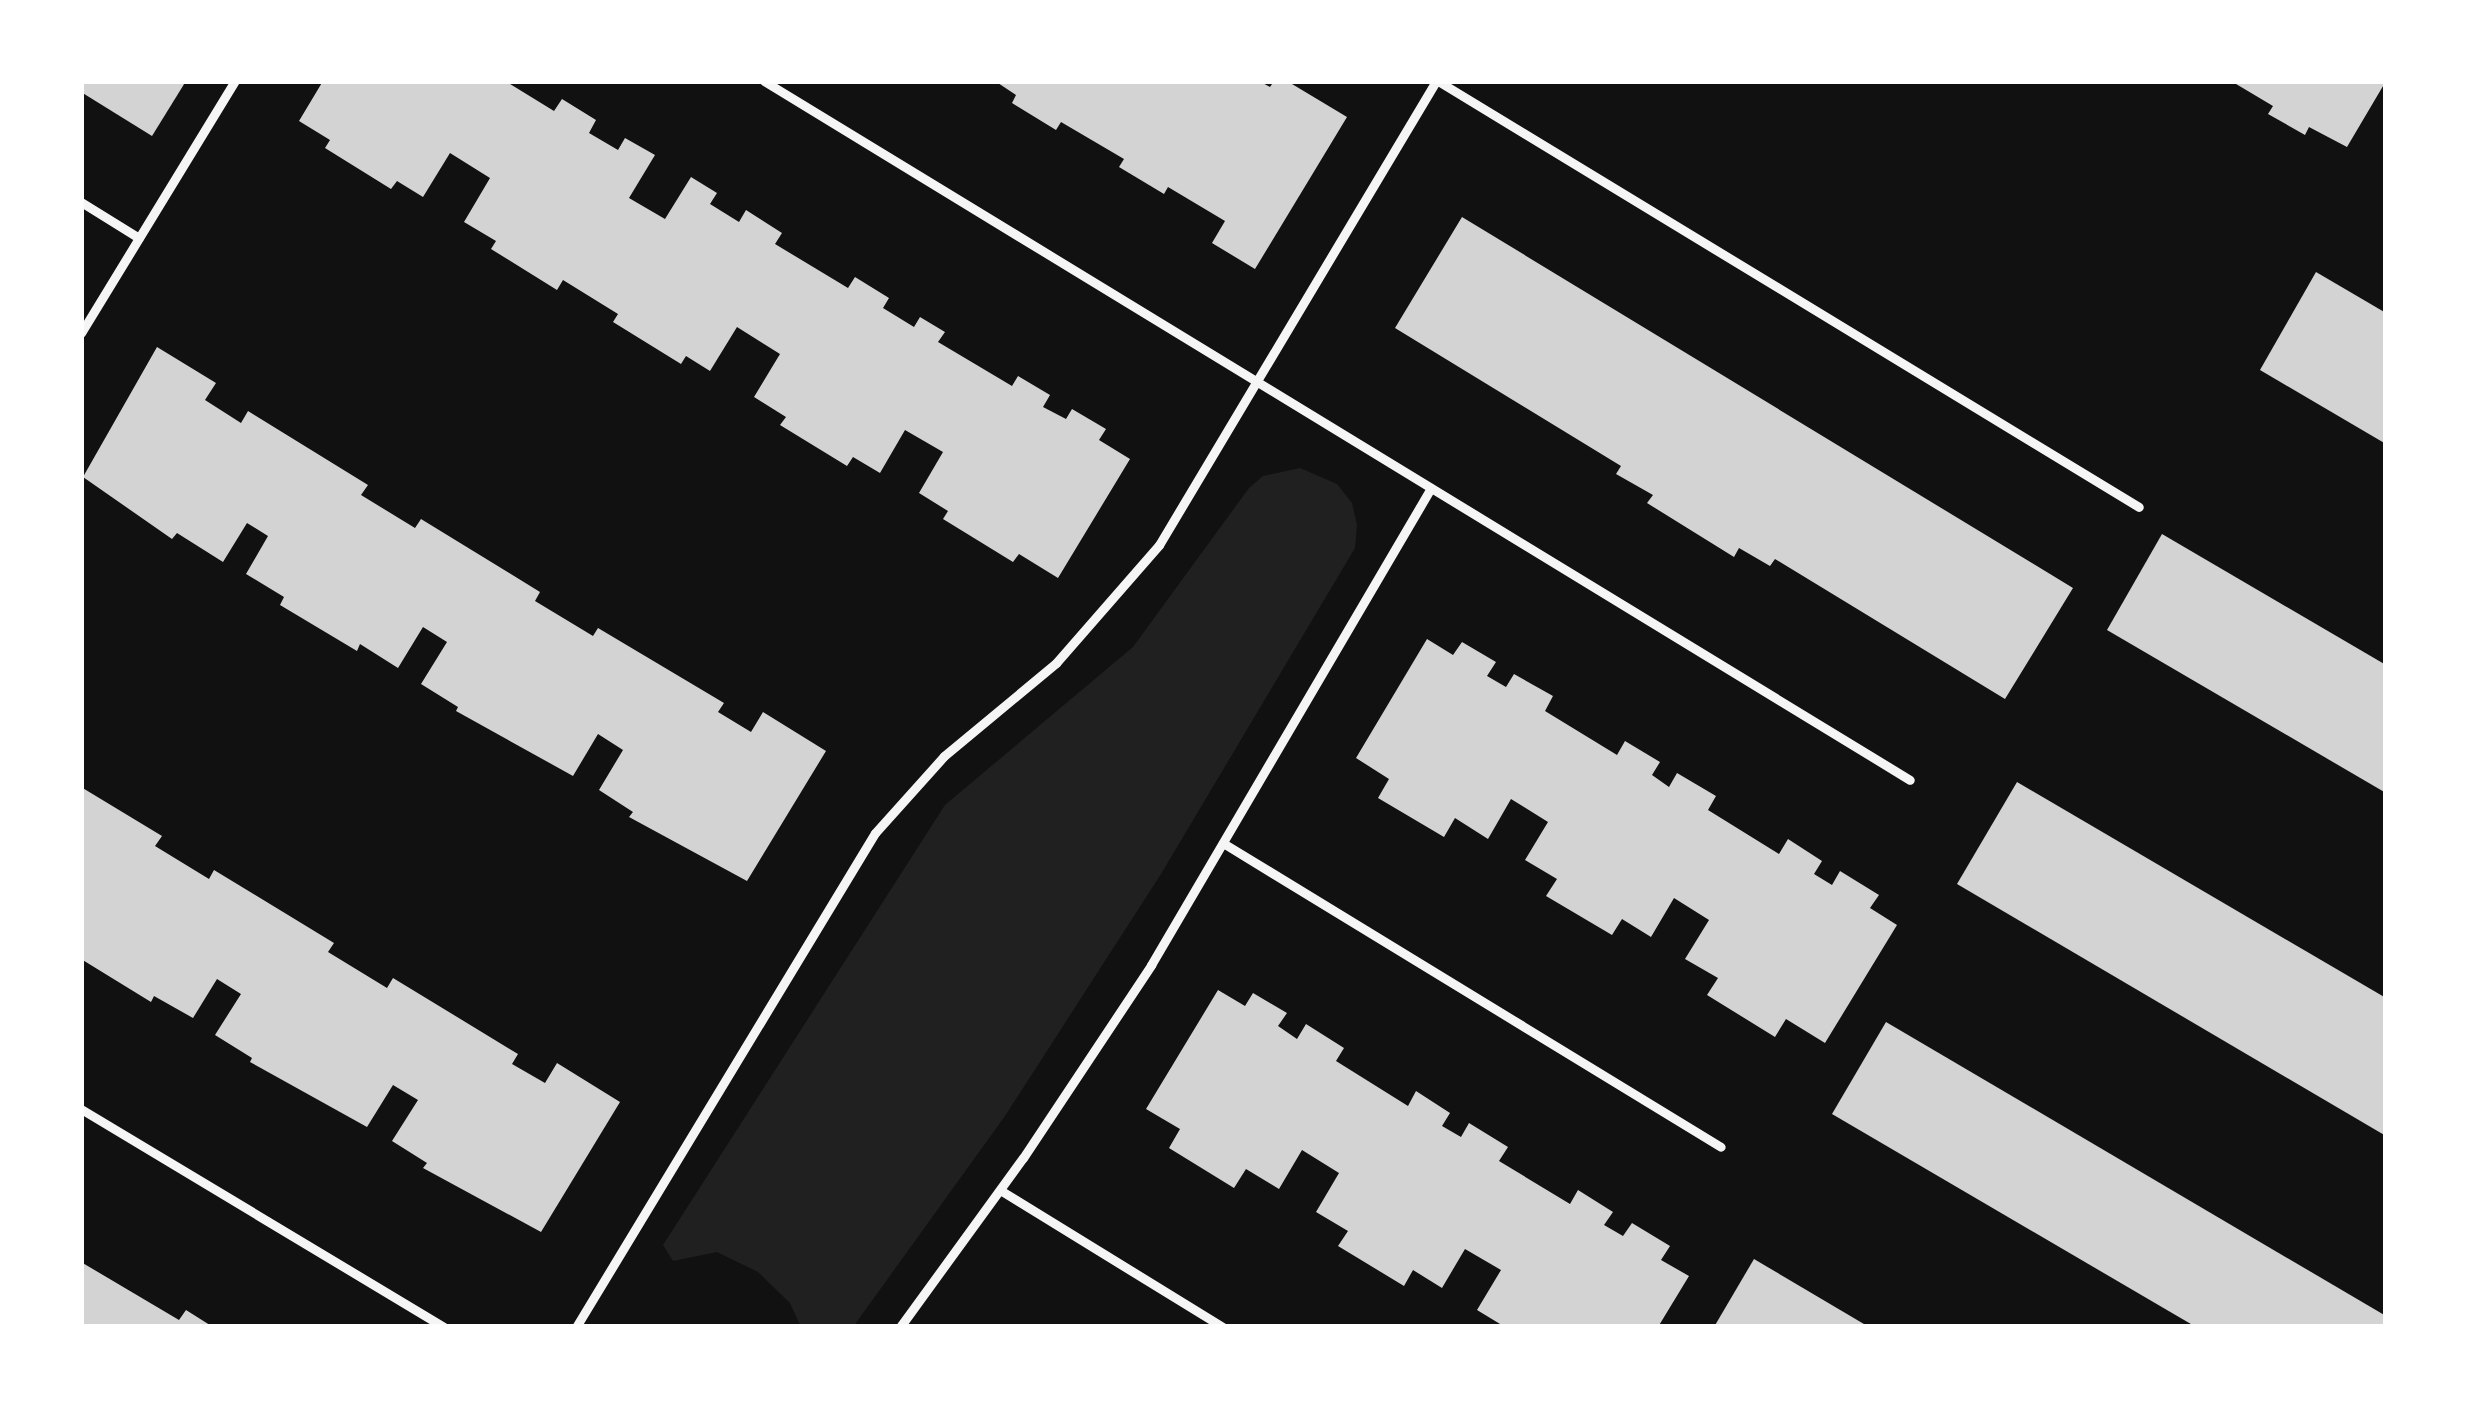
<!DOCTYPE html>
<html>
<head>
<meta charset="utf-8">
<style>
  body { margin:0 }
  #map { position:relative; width:2467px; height:1408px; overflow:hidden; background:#111; font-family:"PT Sans Narrow",sans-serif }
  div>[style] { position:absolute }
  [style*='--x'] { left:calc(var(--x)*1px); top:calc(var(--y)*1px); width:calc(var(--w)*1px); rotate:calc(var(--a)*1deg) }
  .green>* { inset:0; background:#202020 }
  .building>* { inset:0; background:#d3d3d3 }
  .service>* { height:9px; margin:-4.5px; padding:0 4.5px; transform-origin:4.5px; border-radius:4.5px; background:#f5f5f5 }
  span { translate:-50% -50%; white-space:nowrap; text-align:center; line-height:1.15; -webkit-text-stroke:9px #fff; paint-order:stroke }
  .frame { position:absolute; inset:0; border:84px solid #fff; pointer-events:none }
</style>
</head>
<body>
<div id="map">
  <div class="green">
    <i style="clip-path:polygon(1300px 468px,1337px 484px,1352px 503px,1357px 525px,1355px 548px,1161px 874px,1005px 1116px,853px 1327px,801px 1327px,790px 1303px,758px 1272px,717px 1252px,673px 1261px,663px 1245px,945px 805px,1133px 647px,1249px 488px,1263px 476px)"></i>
  </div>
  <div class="building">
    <i style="clip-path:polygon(81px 81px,186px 81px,152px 136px,81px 92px)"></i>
    <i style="clip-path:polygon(323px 81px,505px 81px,554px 111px,562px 99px,596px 120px,589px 133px,618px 150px,625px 138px,655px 155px,629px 198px,665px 219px,691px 177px,717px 193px,710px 204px,739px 222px,746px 210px,782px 233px,775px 244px,848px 288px,855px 277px,889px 298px,883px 308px,914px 327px,920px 317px,945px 332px,938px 342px,1012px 386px,1018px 376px,1050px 395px,1043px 407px,1066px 419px,1072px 409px,1106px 429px,1099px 440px,1130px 459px,1058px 578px,1019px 554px,1013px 562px,943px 519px,948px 511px,919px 493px,943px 452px,905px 430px,880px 473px,853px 457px,847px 466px,780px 425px,786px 417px,754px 397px,780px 354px,737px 327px,710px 371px,686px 356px,681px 364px,613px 322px,618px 314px,563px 280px,557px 290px,491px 249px,496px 241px,464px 222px,490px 178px,450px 153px,423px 197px,397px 181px,391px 189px,325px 148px,330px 140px,299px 121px)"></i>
    <i style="clip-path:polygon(995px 81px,1259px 81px,1270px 87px,1274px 81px,1287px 81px,1347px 117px,1255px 269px,1212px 243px,1225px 221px,1168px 187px,1164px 194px,1119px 167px,1124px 159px,1061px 122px,1056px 130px,1012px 103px,1016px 95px)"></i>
    <i style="clip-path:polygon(2231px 81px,2386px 81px,2347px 147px,2309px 127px,2305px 135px,2268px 114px,2273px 106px)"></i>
    <i style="clip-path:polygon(1462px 217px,2073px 588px,2005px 699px,1775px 559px,1770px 566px,1739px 548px,1734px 557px,1647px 503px,1653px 495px,1616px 474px,1621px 466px,1395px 328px)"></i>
    <i style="clip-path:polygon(2316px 272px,2386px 313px,2386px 444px,2260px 370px)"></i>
    <i style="clip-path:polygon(157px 347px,216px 383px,205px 400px,241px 423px,248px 411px,368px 485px,361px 495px,415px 528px,421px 519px,540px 592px,535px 601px,593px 636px,598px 628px,724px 703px,718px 712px,751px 732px,763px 712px,826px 751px,747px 881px,629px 817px,633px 812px,599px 790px,623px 750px,598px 734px,573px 776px,456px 711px,458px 707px,421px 684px,447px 642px,423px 627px,398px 668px,360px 644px,357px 651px,280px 605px,284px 597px,246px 574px,268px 536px,247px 523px,223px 562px,177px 533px,172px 539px,83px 477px)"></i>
    <i style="clip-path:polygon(2162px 534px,2386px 665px,2386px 793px,2107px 630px)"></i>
    <i style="clip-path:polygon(1427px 639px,1453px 655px,1462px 642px,1496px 662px,1487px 676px,1506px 687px,1514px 674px,1553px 696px,1545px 711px,1617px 755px,1625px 741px,1660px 762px,1652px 775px,1669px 787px,1677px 773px,1716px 796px,1708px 810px,1779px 854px,1788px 839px,1822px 861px,1814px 874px,1832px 885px,1840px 871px,1879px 895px,1870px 908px,1897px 925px,1825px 1043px,1786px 1019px,1775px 1037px,1707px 995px,1718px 978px,1685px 959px,1709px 920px,1674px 898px,1651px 937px,1622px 919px,1612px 935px,1546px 896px,1557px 879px,1525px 860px,1548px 822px,1511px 799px,1488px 839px,1455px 818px,1444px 837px,1378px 798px,1389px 779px,1356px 758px)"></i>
    <i style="clip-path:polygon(2017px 782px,2386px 998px,2386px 1136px,1957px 884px)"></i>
    <i style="clip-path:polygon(81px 787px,162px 836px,155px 846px,209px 879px,214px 870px,334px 943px,328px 952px,387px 988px,393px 978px,518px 1054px,512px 1064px,545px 1083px,557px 1063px,620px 1102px,541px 1232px,423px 1168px,427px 1163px,392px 1141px,418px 1100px,393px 1085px,367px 1127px,250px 1062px,252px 1058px,215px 1035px,241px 994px,217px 979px,193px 1018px,154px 996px,151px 1002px,81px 959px)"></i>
    <i style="clip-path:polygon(1218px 990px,1245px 1006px,1253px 993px,1287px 1013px,1278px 1026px,1297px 1039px,1306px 1024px,1344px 1048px,1336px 1061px,1408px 1106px,1416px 1091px,1450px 1113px,1442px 1126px,1461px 1137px,1469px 1123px,1508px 1147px,1499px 1161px,1570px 1204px,1578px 1190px,1613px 1212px,1604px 1225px,1623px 1236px,1632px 1223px,1670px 1246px,1661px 1260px,1689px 1276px,1658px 1327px,1505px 1327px,1477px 1310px,1501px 1270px,1465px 1249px,1442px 1288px,1413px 1270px,1404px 1286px,1338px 1246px,1348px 1231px,1316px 1212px,1339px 1173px,1302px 1150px,1279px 1189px,1246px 1169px,1234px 1188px,1169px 1148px,1180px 1129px,1146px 1109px)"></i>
    <i style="clip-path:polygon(1886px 1022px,2386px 1316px,2386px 1327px,2196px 1327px,1832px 1114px)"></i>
    <i style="clip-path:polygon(1754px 1259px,1869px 1327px,1714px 1327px)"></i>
    <i style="clip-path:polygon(81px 1262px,179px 1320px,186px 1310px,213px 1327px,81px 1327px)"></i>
  </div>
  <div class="service">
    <i style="--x:764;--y:81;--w:1342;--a:31.38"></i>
    <i style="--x:1438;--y:81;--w:820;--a:31.29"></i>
    <i style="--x:81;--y:202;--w:68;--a:31.8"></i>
    <i style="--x:81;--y:333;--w:295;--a:-58.6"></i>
    <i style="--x:1223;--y:843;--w:583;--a:31.4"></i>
    <i style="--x:81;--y:1109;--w:423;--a:31"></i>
    <i style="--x:1000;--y:1190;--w:262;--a:31.6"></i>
    <i style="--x:576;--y:1327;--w:577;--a:-58.82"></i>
    <i style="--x:875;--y:833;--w:103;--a:-48.1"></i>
    <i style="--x:944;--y:756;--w:146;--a:-39.7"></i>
    <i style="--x:1056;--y:663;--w:157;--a:-48.9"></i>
    <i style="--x:1159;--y:545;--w:540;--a:-59.16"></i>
    <i style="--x:900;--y:1327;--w:209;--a:-54"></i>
    <i style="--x:1023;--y:1158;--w:232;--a:-56.4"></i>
    <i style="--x:1151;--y:965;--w:553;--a:-59.59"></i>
  </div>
  <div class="frame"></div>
</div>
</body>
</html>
